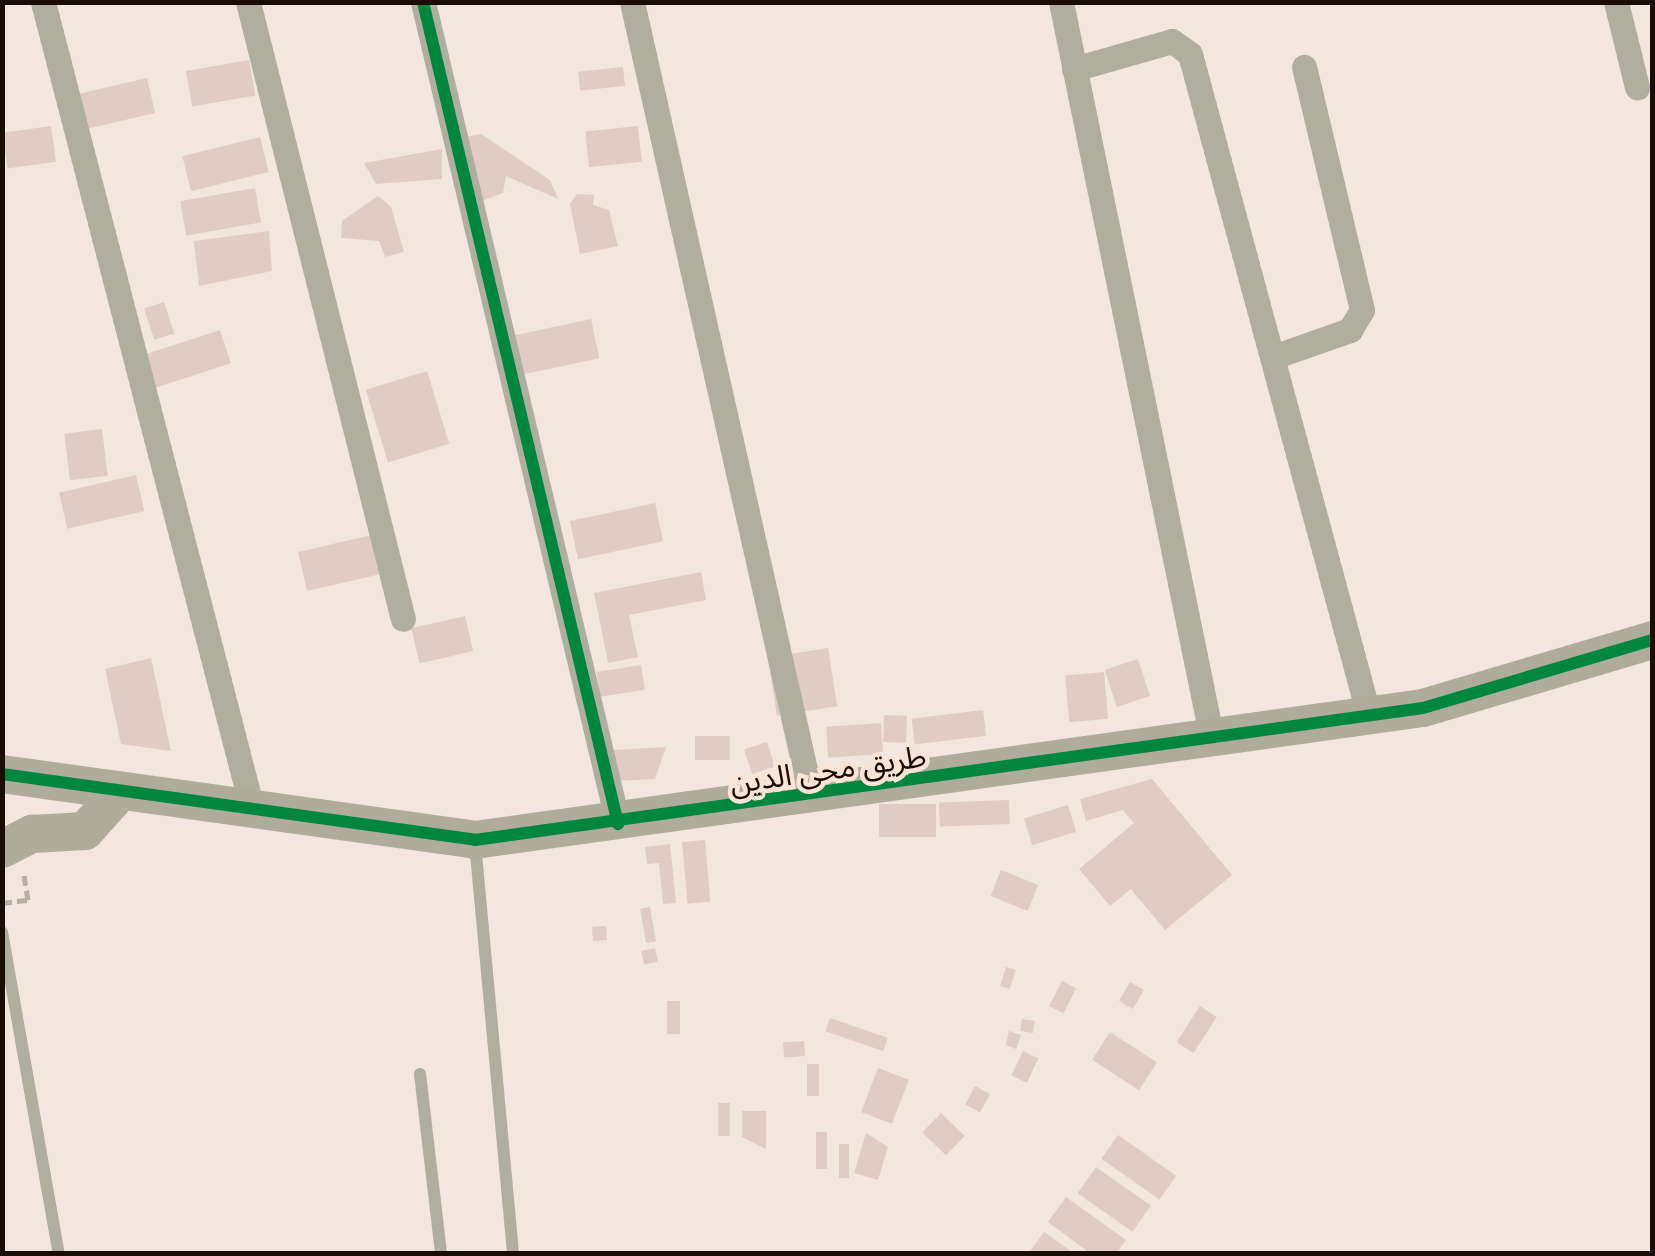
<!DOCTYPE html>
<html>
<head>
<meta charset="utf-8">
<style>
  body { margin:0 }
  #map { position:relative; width:1655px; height:1256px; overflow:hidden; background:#f2e6de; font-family:"Public Sans","Noto Sans Arabic",sans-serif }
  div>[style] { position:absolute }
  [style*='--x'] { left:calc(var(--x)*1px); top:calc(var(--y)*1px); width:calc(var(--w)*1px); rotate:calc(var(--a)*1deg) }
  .building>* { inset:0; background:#e0ccc5; transform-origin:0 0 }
  .path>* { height:5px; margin-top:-2.5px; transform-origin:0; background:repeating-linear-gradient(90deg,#b5afa4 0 10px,transparent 0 15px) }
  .lane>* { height:12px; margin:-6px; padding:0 6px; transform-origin:6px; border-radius:6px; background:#b0ae9f }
  .street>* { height:25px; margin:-12.5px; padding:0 12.5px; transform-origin:12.5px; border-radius:12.5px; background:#b0ae9f }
  .secondary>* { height:38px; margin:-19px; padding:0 19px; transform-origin:19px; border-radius:19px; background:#afac9b }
  .cycleway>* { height:12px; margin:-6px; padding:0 6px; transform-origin:6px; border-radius:6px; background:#00873e }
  span { translate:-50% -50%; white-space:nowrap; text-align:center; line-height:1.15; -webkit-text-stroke:9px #fae4d6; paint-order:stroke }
  .street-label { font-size:30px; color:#190d06 }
  .frame { position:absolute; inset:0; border:5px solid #190d06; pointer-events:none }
</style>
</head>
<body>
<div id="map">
  <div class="building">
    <i style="left:249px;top:60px;width:36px;height:64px;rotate:80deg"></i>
    <i style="left:623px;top:67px;width:19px;height:45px;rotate:84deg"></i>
    <i style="left:147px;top:78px;width:36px;height:82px;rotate:77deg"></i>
    <i style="left:51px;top:126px;width:36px;height:49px;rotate:82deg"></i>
    <i style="left:638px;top:126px;width:36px;height:53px;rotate:84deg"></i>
    <i style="clip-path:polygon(481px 134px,550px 180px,558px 199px,506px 176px,503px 193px,479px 202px,466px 137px)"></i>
    <i style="left:260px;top:137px;width:36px;height:80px;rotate:76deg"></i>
    <i style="clip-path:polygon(442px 149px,442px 179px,376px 184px,364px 163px)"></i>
    <i style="left:255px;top:188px;width:35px;height:76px;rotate:80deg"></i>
    <i style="clip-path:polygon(577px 194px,594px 195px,593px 205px,609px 210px,618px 246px,580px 254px,570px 204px)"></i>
    <i style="clip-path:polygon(378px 196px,391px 207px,404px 252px,385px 257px,379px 241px,341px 238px,342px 221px)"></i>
    <i style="clip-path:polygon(269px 231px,272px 271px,199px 286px,194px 241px)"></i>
    <i style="left:164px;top:302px;width:33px;height:21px;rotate:72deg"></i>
    <i style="left:591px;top:319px;width:40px;height:87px;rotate:78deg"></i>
    <i style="left:220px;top:330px;width:35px;height:80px;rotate:72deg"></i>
    <i style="left:427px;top:371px;width:76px;height:64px;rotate:73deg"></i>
    <i style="left:102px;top:429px;width:47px;height:38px;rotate:83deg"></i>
    <i style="left:136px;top:475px;width:37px;height:79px;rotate:77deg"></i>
    <i style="left:655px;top:503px;width:39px;height:87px;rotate:78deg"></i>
    <i style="left:376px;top:534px;width:40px;height:80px;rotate:77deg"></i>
    <i style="clip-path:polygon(701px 572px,706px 600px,629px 615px,638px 657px,608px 663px,594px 593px)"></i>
    <i style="left:465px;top:616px;width:36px;height:55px;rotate:77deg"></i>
    <i style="left:828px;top:648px;width:59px;height:61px;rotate:81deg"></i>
    <i style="clip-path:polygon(151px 658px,171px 751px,121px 744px,105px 669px)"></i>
    <i style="left:1138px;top:659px;width:39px;height:35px;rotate:72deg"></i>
    <i style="left:641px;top:665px;width:25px;height:45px;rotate:81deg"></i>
    <i style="left:1104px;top:672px;width:47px;height:39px;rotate:85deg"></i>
    <i style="left:983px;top:710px;width:26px;height:72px;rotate:83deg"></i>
    <i style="left:884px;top:715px;width:23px;height:27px;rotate:2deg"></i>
    <i style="left:881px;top:723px;width:31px;height:55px;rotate:86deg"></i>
    <i style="left:695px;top:736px;width:35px;height:24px"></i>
    <i style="left:767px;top:742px;width:26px;height:24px;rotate:72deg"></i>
    <i style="clip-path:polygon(666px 747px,655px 779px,615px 781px,614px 750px)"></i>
    <i style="clip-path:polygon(1152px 779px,1232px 875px,1165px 930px,1131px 889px,1110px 906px,1079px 869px,1134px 823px,1123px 810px,1086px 821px,1080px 799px)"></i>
    <i style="left:1009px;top:800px;width:24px;height:70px;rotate:88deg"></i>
    <i style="left:879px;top:804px;width:57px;height:33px"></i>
    <i style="left:1068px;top:805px;width:28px;height:46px;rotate:73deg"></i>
    <i style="left:705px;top:840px;width:62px;height:23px;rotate:85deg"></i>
    <i style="clip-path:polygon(670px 844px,676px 903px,663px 904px,659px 863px,647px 864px,645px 847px)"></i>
    <i style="left:1001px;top:870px;width:40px;height:28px;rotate:22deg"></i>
    <i style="left:650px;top:907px;width:35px;height:10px;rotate:80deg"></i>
    <i style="left:606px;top:926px;width:14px;height:14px;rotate:86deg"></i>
    <i style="left:655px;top:948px;width:14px;height:14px;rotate:78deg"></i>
    <i style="left:1006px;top:967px;width:10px;height:20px;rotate:17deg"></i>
    <i style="left:1062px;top:981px;width:16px;height:28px;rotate:27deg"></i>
    <i style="left:1130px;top:982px;width:16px;height:22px;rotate:30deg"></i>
    <i style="left:667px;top:1001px;width:13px;height:33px"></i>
    <i style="left:1200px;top:1006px;width:20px;height:43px;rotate:33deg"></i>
    <i style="left:830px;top:1018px;width:61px;height:14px;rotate:19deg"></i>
    <i style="left:1022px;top:1019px;width:13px;height:12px;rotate:9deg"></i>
    <i style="clip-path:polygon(1009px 1031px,1021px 1035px,1016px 1049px,1006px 1045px)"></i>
    <i style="left:1110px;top:1032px;width:56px;height:33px;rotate:33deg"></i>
    <i style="left:804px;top:1041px;width:15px;height:21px;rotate:86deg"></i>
    <i style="left:1023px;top:1051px;width:17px;height:27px;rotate:25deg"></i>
    <i style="left:807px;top:1064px;width:12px;height:32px"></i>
    <i style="left:878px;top:1068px;width:33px;height:47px;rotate:21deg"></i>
    <i style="left:975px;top:1086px;width:17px;height:21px;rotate:28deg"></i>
    <i style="left:718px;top:1103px;width:12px;height:33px"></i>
    <i style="clip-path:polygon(742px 1111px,766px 1111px,766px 1149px,742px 1137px)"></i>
    <i style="left:941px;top:1113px;width:33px;height:27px;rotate:44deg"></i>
    <i style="left:816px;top:1132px;width:11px;height:37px"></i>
    <i style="clip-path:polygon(866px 1133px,888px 1147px,878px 1180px,854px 1173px)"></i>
    <i style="left:1118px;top:1135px;width:71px;height:29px;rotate:35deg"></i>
    <i style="left:839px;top:1144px;width:10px;height:34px"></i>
    <i style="left:1096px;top:1167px;width:67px;height:32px;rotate:35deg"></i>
    <i style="clip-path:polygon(1066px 1197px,1126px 1240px,1116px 1254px,1091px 1254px,1048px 1222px)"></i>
    <i style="clip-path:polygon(1044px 1232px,1075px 1254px,1028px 1254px)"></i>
  </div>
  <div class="path">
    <i style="--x:2;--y:903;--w:26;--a:-7"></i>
    <i style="--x:28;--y:900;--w:26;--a:-99"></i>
  </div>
  <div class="lane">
    <i style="--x:475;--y:843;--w:413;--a:84.7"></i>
    <i style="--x:2;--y:932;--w:327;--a:80"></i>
    <i style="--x:420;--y:1074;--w:181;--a:83.3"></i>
  </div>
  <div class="street">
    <i style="--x:43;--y:2;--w:837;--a:75.47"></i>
    <i style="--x:248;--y:2;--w:636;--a:75.9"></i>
    <i style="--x:423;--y:2;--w:845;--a:76.65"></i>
    <i style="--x:632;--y:2;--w:814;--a:77.3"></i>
    <i style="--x:1061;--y:2;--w:752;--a:78.42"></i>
    <i style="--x:1616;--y:2;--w:88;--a:76.1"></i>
    <i style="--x:1074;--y:69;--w:102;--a:-15.9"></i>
    <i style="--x:1172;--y:41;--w:22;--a:36"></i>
    <i style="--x:1190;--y:54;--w:686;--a:74.87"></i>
    <i style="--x:1273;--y:357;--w:82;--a:-19.3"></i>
    <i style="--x:1350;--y:330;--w:23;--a:-59"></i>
    <i style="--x:1362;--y:310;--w:250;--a:-103.4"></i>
  </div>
  <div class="secondary">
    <i style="--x:2;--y:774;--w:478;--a:7.9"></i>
    <i style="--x:475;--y:840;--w:957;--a:-7.93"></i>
    <i style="--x:1423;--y:708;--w:239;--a:-16.5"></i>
    <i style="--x:2;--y:849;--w:34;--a:-27"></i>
    <i style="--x:32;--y:834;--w:53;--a:-3.2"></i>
    <i style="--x:85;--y:831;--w:52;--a:-48.1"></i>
  </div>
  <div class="cycleway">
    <i style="--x:423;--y:2;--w:845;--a:76.65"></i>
    <i style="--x:2;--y:774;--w:478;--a:7.9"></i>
    <i style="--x:475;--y:840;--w:957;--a:-7.93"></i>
    <i style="--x:1423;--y:708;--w:239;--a:-16.5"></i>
  </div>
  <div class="street-label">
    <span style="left:828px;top:769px;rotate:-8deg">طريق محى الدين</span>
  </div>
  <div class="frame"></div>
</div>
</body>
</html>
